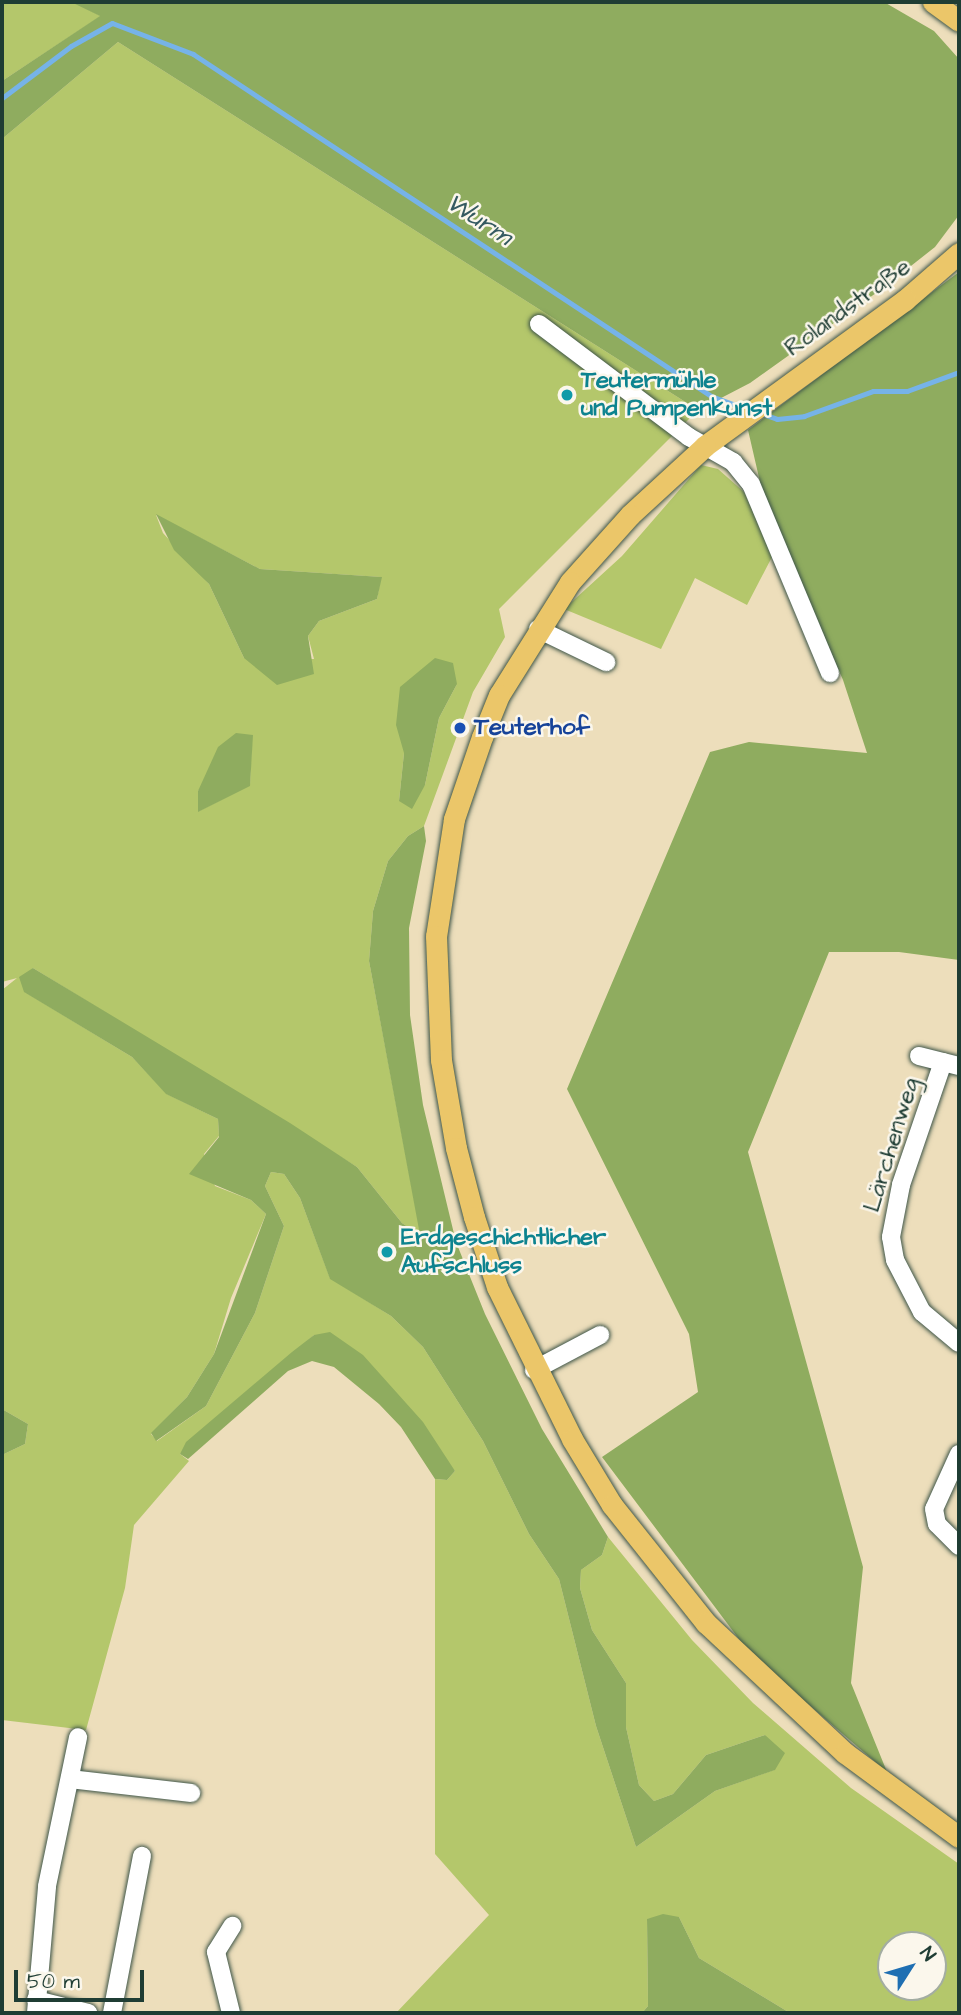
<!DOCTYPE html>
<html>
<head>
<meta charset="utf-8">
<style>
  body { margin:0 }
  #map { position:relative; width:961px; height:2015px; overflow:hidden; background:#eddebb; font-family:"Architects Daughter",sans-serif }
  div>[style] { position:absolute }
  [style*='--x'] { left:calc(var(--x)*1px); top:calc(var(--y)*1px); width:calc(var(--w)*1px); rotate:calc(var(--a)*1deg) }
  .green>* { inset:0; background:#b4c76b }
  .forest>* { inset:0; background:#8fac5f }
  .stream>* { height:5px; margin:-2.5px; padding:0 2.5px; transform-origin:2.5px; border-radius:2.5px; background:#76b3e8 }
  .roads { filter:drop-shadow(0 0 2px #3e5548) drop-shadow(0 0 2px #3e5548) }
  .minor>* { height:18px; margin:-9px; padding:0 9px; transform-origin:9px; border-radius:9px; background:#fff }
  .major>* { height:21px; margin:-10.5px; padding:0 10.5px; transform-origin:10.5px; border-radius:10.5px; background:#ebc669 }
  .dots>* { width:19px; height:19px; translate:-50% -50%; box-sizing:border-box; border:4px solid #fbf7ec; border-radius:50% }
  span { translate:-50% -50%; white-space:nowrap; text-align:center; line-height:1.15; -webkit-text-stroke:5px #fbf7ec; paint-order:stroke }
  .street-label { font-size:24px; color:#1f3d34 }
  .culture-label { font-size:24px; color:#0d838f; font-weight:700 }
  .left { translate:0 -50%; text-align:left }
  .transit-label { font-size:24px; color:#164399; font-weight:700 }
  .water-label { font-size:26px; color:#355a61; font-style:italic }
  .frame { position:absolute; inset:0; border:4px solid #1f3d34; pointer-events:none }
  .north { position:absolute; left:877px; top:1931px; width:70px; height:70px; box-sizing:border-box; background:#fbf7ec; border:2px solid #a3ada2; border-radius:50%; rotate:53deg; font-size:19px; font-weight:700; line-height:28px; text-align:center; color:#1f3d34 }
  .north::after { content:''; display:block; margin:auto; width:24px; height:32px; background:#1f6fb2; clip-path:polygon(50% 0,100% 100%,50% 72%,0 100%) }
  .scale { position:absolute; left:14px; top:1970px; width:130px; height:32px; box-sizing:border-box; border:4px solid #1f3d34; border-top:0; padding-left:9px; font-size:21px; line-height:24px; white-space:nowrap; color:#1f3d34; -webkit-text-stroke:5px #fbf7ec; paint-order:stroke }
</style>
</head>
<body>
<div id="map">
  <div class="green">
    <i style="clip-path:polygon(2px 2px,73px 2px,101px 16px,2px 81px)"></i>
    <i style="clip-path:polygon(evenodd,118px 42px,698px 410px,499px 609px,505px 637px,473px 692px,424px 826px,408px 836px,388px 861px,373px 911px,369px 961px,421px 1236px,402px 1223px,357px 1167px,33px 968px,25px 992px,132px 1057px,167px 1094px,218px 1119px,219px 1136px,204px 1154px,215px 1186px,251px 1200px,266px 1214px,231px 1298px,214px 1354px,187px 1397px,151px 1434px,157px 1441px,206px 1406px,255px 1313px,284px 1226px,265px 1186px,271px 1172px,284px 1174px,300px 1198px,330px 1278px,391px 1316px,423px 1347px,483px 1441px,529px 1534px,559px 1579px,596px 1726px,636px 1847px,715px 1791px,774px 1770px,765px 1735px,706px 1755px,673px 1794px,654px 1801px,639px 1785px,626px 1727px,626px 1683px,592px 1630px,580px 1588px,581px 1570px,602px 1555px,608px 1537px,692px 1640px,753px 1703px,851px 1788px,959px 1864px,959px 2013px,790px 2013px,699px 1958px,679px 1917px,647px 1919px,648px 2006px,642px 2013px,396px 2013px,489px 1915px,435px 1854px,435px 1479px,447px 1480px,455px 1471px,314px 1335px,180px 1454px,189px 1461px,134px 1525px,125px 1588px,86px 1730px,2px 1720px,2px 1455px,25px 1444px,28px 1424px,2px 1409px,2px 990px,17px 978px,2px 982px,2px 139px,118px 42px,156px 515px,260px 569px,381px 577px,377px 599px,319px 621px,308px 636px,314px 659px,244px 658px,209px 584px,163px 533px,156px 515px,118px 42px,457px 684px,439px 718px,425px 785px,399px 801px,404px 753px,457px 684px,118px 42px,252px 735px,250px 785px,199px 811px,198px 791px,252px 735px,118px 42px,891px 1945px,933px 1945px,933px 1987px,891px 1987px,891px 1945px)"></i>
    <i style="clip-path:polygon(701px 465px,718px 469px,744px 492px,773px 555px,747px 605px,695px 578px,661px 649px,564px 609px,622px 556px)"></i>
  </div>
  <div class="forest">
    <i style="clip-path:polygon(71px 2px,884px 2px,934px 31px,959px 59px,959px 215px,935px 247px,883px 288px,750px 383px,698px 410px,118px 42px,2px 139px,2px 81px,100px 16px)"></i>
    <i style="clip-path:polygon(959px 272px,959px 960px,899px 952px,829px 952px,748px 1152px,863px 1567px,851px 1683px,887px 1772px,751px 1655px,602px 1457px,698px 1392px,689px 1334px,567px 1089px,710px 752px,749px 742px,867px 753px,843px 680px,763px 495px,748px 430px)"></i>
    <i style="clip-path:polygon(156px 514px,260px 569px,382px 577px,377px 599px,319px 621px,308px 636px,314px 674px,277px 685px,244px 658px,209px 584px,174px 550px)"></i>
    <i style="clip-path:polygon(435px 658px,453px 663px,457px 684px,439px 718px,425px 785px,412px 809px,399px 801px,404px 753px,396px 725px,400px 687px)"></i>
    <i style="clip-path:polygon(236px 733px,253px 735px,250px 786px,198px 812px,198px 791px,218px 747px)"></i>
    <i style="clip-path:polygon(424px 826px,426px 841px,409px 928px,410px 1015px,423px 1105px,456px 1242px,485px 1314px,542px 1429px,608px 1537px,602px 1555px,581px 1570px,580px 1588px,592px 1630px,626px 1683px,626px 1727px,639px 1785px,654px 1801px,673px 1794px,706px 1755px,765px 1735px,785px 1753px,775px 1770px,715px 1791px,636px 1847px,596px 1726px,559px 1579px,529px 1534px,483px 1441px,423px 1347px,391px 1316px,330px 1279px,300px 1198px,284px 1174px,271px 1172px,265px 1186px,284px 1226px,255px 1313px,206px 1406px,156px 1441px,151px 1433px,187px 1397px,214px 1354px,266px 1214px,251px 1200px,189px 1174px,219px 1137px,218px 1119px,166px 1094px,132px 1057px,24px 992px,19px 977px,33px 968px,290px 1123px,357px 1167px,402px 1223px,420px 1235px,369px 961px,373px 911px,388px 861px,408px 836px)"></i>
    <i style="clip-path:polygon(330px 1332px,363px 1355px,423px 1422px,455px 1471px,447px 1480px,435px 1479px,401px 1427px,379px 1404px,334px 1367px,312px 1361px,288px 1371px,188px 1459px,180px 1454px,186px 1442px,292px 1352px,314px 1335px)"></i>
    <i style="clip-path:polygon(2px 1409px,28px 1424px,25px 1444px,2px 1455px)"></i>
    <i style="clip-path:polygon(663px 1914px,679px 1917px,699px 1958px,790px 2013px,642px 2013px,648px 2006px,647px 1919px)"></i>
  </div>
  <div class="stream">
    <i style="--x:2;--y:98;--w:86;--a:-37"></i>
    <i style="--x:71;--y:46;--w:47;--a:-29.3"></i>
    <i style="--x:112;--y:23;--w:87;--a:20.9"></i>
    <i style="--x:193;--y:54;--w:621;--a:33.43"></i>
    <i style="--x:711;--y:396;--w:38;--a:20"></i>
    <i style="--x:760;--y:413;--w:18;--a:19"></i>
    <i style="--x:777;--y:419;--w:27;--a:-6"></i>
    <i style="--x:804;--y:416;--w:73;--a:-19.9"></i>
    <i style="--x:873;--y:391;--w:34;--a:0"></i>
    <i style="--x:907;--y:391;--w:55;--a:-20.1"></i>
  </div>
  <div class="roads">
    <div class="minor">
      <i style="--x:539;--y:324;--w:188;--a:37"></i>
      <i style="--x:689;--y:437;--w:51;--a:29.6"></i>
      <i style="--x:733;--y:462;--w:28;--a:51"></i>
      <i style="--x:751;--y:484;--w:205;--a:67.3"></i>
      <i style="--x:538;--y:629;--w:76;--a:25.9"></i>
      <i style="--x:919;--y:1056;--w:41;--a:14"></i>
      <i style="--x:943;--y:1062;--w:130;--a:108.9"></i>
      <i style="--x:901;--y:1185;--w:53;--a:100.9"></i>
      <i style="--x:891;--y:1237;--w:23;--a:80"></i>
      <i style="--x:895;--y:1260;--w:59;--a:62.6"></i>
      <i style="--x:922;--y:1312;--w:48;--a:40"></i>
      <i style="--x:534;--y:1370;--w:75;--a:-27.9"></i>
      <i style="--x:959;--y:1454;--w:60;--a:114.4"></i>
      <i style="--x:934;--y:1509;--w:15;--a:79"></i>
      <i style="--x:937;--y:1524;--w:31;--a:45"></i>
      <i style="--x:70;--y:1779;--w:122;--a:6.6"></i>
      <i style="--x:36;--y:2000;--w:54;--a:14"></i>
      <i style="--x:36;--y:2013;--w:127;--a:-85"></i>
      <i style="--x:47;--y:1886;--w:152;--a:-78.2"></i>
      <i style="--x:112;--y:2013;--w:160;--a:-79.2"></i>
      <i style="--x:231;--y:2013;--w:63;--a:-103.8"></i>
      <i style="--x:216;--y:1952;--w:31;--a:-58"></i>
    </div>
    <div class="major">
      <i style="--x:933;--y:2;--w:32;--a:36"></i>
      <i style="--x:959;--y:253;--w:72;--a:139"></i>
      <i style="--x:905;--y:300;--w:248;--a:143.9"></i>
      <i style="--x:705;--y:446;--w:102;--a:137.4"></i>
      <i style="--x:630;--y:515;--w:90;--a:131.8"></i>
      <i style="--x:570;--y:582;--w:133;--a:122.1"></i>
      <i style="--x:499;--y:695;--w:45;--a:112"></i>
      <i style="--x:482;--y:737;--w:87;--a:108.9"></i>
      <i style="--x:454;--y:819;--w:118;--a:98.7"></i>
      <i style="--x:436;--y:936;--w:124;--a:87.7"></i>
      <i style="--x:441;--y:1060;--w:89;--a:80.3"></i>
      <i style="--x:456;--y:1148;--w:71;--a:75.4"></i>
      <i style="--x:474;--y:1217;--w:74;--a:71.8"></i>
      <i style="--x:497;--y:1287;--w:169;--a:63.7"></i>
      <i style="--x:572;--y:1439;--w:77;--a:58.8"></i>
      <i style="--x:612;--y:1505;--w:151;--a:51.5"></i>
      <i style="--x:706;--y:1623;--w:190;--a:43.1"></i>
      <i style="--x:845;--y:1753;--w:142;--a:36.4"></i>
    </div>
  </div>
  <div class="dots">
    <i style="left:567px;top:395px;background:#0f9aa8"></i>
    <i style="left:460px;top:728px;background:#1a4fb4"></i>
    <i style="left:387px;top:1252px;background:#0f9aa8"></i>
  </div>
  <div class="street-label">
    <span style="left:848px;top:308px;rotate:-36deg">Rolandstraße</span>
    <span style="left:892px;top:1145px;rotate:-73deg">Lärchenweg</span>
  </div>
  <div class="culture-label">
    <span class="left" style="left:581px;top:395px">Teutermühle<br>und Pumpenkunst</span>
    <span class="left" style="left:401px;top:1252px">Erdgeschichtlicher<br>Aufschluss</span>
  </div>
  <div class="transit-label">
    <span class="left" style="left:474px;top:728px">Teuterhof</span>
  </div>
  <div class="water-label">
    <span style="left:479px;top:220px;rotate:33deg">Wurm</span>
  </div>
  <div class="frame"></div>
  <div class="north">N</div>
  <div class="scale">50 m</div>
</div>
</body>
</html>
